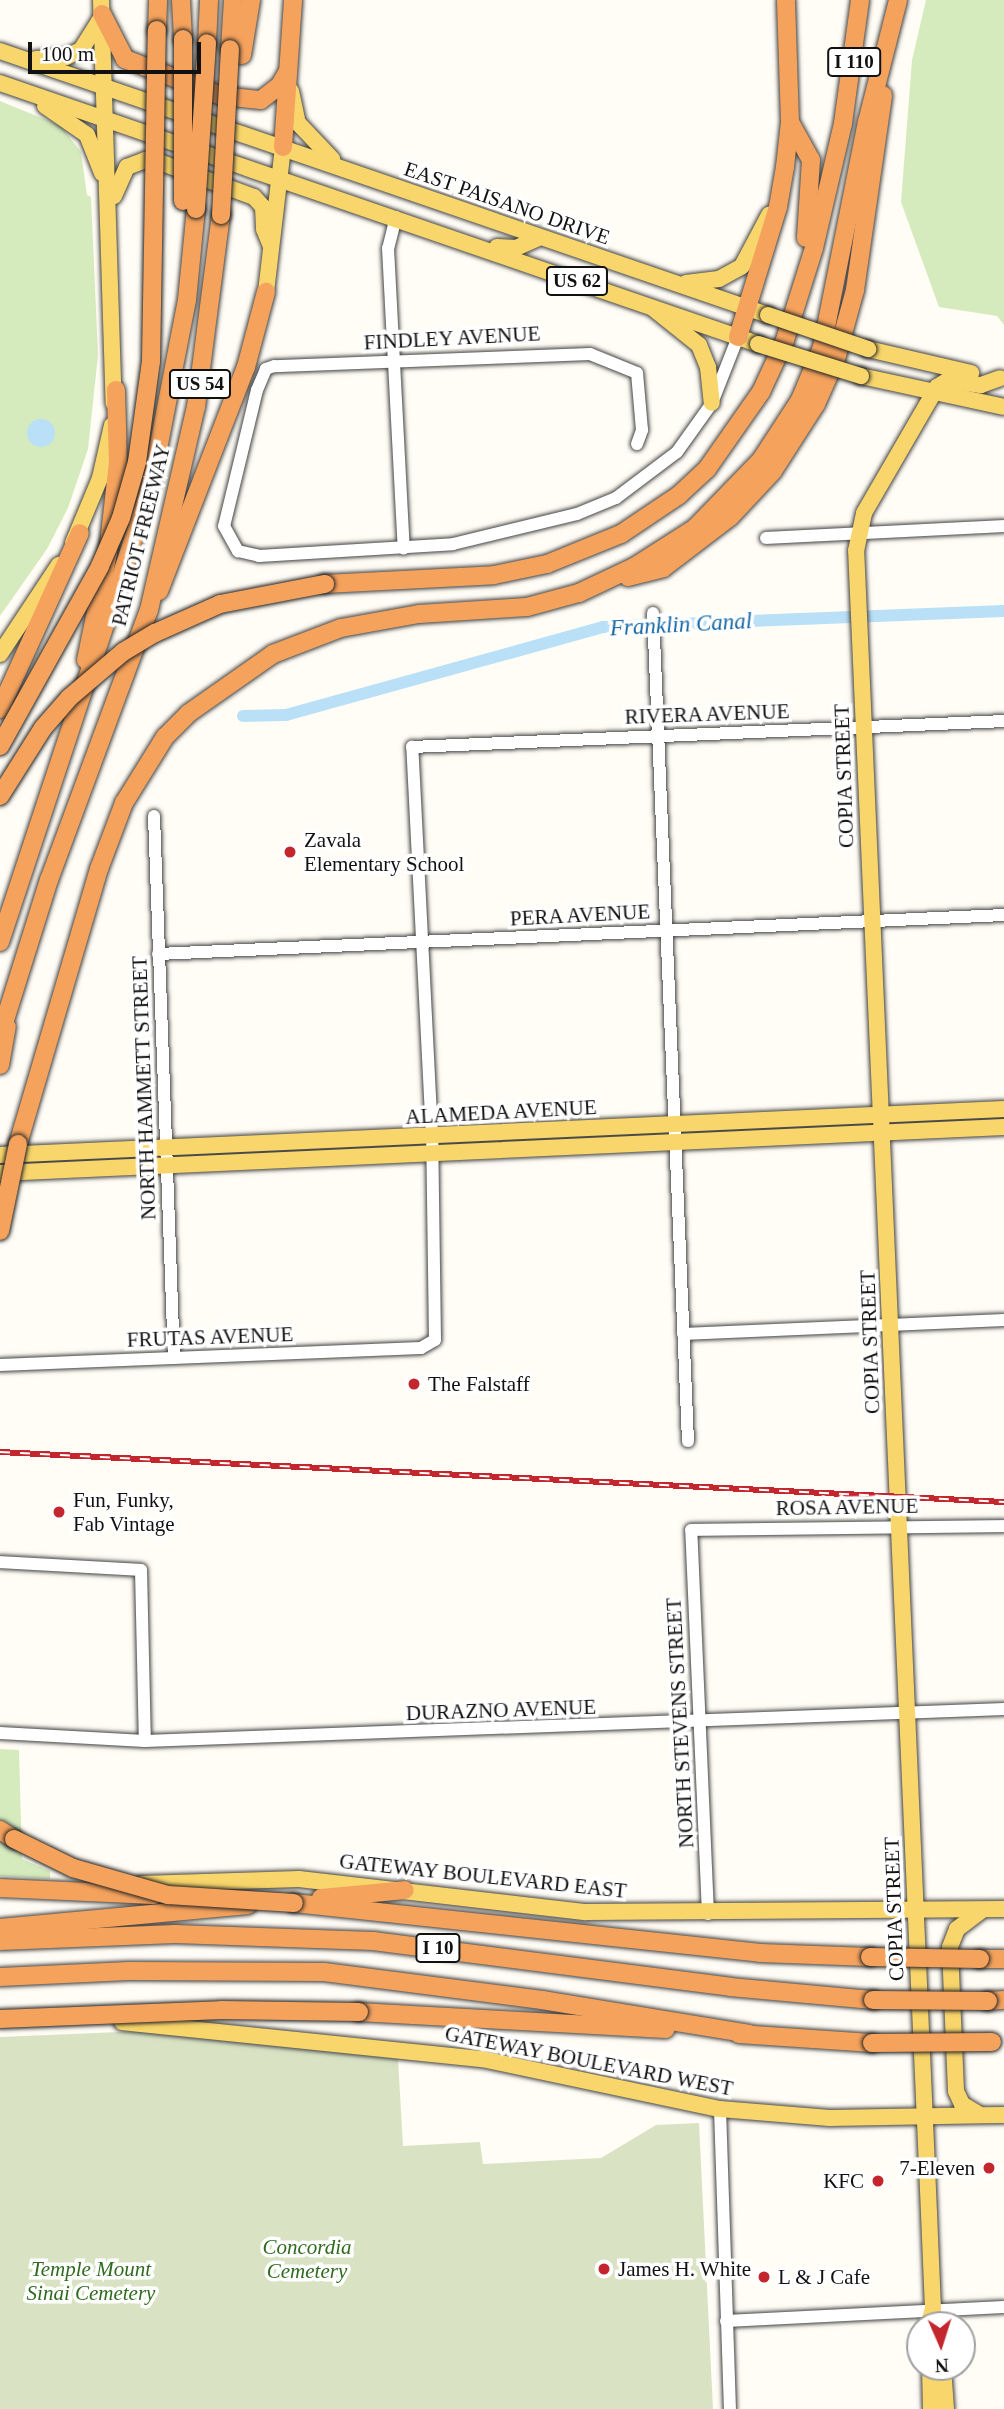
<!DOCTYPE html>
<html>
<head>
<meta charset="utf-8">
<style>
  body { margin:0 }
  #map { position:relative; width:1004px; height:2409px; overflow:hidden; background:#fffdf5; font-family:Georgia,serif }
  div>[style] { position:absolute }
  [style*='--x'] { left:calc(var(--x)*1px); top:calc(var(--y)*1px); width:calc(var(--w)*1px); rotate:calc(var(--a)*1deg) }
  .green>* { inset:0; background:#d5ebbd }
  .cemetery>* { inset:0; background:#d9e3c4 }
  .water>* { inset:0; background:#b9e0f7 }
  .round { border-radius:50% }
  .canal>* { height:12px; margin:-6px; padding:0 6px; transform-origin:6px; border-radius:6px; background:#b9e0f7 }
  .roads { filter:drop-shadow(0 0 2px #444) drop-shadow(0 0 2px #444) }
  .minor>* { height:12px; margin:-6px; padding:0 6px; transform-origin:6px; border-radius:6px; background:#fff }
  .major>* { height:16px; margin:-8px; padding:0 8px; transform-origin:8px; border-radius:8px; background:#f9d66b }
  .highway>* { height:18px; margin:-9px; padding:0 9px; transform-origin:9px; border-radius:9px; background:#f5a25d }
  .rail>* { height:6px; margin-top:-3px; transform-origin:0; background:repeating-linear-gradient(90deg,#fff 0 10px,#c4262e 0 20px); box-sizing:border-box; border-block:2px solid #c4262e }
  .bridges { filter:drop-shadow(0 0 2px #222) drop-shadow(0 0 2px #222) }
  .major-bridge>* { height:16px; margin:-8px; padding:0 8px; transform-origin:8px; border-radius:8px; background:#f9d66b }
  .highway-bridge>* { height:18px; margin:-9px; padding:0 9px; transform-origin:9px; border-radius:9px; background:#f5a25d }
  .dots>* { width:19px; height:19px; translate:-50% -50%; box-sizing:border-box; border:4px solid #fff; border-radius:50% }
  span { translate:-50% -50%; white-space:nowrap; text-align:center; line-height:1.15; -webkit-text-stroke:7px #fff; paint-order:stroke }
  .shield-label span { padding:2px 5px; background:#fff; border:2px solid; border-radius:5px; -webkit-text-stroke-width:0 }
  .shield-label { font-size:19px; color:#111; font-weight:700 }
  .street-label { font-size:21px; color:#111 }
  .poi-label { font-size:21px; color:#111 }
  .left { translate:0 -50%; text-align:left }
  .right { translate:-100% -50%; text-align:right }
  .park-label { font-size:21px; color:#2f6b1f; font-style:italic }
  .water-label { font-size:23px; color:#1768a6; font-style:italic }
  .north { position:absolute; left:906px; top:2311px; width:70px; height:70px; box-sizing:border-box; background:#fff; border:2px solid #a0a0a0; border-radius:50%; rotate:177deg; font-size:19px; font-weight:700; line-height:28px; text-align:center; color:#111 }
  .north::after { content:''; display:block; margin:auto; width:24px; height:32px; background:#c4262e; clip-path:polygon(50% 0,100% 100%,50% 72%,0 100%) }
  .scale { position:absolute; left:28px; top:42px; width:173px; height:32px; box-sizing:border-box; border:4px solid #111; border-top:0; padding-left:9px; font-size:21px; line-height:24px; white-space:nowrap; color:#111; -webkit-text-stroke:5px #fff; paint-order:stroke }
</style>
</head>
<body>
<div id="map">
  <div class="green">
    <i style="clip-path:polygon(926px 0,1004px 0,1004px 325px,997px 316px,939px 307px,901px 202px,912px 60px)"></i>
    <i style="clip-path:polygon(0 101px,61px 126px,81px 152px,87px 195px,91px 197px,98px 355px,88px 449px,68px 508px,47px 549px,0 616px)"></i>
    <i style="clip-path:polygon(0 1749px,19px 1750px,22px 1859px,50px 1871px,50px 1879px,0 1876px)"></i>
  </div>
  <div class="cemetery">
    <i style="clip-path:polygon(143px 2031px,398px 2059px,403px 2146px,480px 2142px,483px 2164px,601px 2158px,656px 2125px,699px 2123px,713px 2409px,0 2409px,0 2037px)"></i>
  </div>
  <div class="water">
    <i class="round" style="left:27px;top:419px;width:28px;height:28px"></i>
  </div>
  <div class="canal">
    <i style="--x:243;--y:716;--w:43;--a:-1.3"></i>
    <i style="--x:286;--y:715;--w:329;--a:-15.5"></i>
    <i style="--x:603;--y:627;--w:401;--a:-2.3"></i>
  </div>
  <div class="roads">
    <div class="minor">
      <i style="--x:396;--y:217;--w:32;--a:104"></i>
      <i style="--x:388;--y:248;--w:301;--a:87"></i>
      <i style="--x:637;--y:444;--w:15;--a:-70"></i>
      <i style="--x:642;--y:430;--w:57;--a:-95"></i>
      <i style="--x:637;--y:373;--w:51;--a:-158"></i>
      <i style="--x:590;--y:354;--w:316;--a:177.8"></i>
      <i style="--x:274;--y:366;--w:9;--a:159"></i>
      <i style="--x:266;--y:369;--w:23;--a:113"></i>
      <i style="--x:257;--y:390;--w:140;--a:103.6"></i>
      <i style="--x:224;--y:526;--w:29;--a:61"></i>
      <i style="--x:238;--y:551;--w:22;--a:13"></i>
      <i style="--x:259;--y:556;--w:194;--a:-3.5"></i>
      <i style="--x:453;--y:544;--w:128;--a:-13.6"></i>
      <i style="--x:577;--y:514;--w:42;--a:-22.3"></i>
      <i style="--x:616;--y:498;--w:76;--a:-37"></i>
      <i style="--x:677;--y:452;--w:60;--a:-54.5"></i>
      <i style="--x:712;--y:403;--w:71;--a:-68.5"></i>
      <i style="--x:766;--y:538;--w:238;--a:-2.9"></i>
      <i style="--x:653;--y:613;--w:829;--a:87.58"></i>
      <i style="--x:154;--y:816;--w:542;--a:87.89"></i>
      <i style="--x:158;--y:954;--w:847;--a:-2.64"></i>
      <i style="--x:683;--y:1334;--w:321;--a:-2.5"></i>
      <i style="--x:0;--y:1365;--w:421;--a:-2.3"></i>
      <i style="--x:421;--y:1348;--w:16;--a:-30"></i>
      <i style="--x:435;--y:1340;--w:204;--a:-90.8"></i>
      <i style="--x:432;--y:1136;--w:390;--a:-92.9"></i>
      <i style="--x:412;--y:747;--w:593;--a:-2.51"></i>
      <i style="--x:0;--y:1562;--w:141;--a:3.2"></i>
      <i style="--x:141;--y:1570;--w:171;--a:88.7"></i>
      <i style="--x:0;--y:1733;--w:145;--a:3.2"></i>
      <i style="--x:145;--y:1741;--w:860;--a:-2.13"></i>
      <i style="--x:708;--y:1914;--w:384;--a:-92.5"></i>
      <i style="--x:691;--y:1530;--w:313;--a:-0.7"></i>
      <i style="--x:720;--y:2109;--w:300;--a:88.1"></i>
      <i style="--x:726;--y:2321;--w:278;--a:-2.9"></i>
    </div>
    <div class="major">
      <i style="--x:101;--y:0;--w:403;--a:88.2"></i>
      <i style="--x:0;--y:51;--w:812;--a:18.97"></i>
      <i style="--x:36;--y:59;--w:30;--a:-4"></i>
      <i style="--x:66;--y:57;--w:17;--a:-25"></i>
      <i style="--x:81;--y:50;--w:36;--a:-58"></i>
      <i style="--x:0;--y:83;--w:802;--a:19"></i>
      <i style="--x:291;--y:91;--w:33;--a:78"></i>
      <i style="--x:298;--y:123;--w:50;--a:46.6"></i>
      <i style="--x:45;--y:106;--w:51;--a:34.6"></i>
      <i style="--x:87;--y:135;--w:41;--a:68.5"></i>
      <i style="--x:114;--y:196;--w:32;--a:-66"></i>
      <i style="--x:127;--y:167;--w:19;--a:-21"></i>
      <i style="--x:145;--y:160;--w:17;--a:10"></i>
      <i style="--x:162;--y:163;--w:98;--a:20.3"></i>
      <i style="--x:254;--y:197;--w:13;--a:48"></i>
      <i style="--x:263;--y:207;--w:22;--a:87"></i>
      <i style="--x:264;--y:229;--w:18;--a:68"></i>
      <i style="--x:497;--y:247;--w:19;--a:3"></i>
      <i style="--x:516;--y:248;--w:24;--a:-24"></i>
      <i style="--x:686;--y:283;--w:33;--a:-7"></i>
      <i style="--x:719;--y:279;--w:26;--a:-29"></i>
      <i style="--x:742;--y:266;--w:58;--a:-62.1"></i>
      <i style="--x:266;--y:292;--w:146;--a:-83.3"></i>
      <i style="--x:654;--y:309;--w:58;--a:38.7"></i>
      <i style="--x:699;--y:345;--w:24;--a:68"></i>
      <i style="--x:708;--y:367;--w:36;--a:84"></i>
      <i style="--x:868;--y:349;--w:106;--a:13.1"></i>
      <i style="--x:861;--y:376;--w:146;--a:12.2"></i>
      <i style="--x:73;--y:543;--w:70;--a:-67.4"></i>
      <i style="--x:100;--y:478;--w:54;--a:-77.2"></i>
      <i style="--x:0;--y:654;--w:107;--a:-56.5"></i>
      <i style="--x:0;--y:1155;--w:1005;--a:-2.62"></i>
      <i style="--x:0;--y:1173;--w:1005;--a:-2.62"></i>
      <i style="--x:141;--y:1884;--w:158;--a:-1.8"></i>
      <i style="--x:299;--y:1879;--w:289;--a:6.6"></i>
      <i style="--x:586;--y:1912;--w:418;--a:-0.4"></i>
      <i style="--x:122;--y:2022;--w:362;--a:5.9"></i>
      <i style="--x:482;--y:2059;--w:243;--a:11.9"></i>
      <i style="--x:720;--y:2109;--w:110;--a:4.7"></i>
      <i style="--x:830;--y:2118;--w:174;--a:-1"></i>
      <i style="--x:980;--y:2115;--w:21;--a:-149"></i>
      <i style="--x:962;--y:2104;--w:14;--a:-115"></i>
      <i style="--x:956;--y:2091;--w:144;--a:-92.4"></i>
      <i style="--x:950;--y:1947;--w:19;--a:-69"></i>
      <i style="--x:957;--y:1929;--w:31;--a:-37"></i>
      <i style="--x:928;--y:2325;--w:17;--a:-73"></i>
      <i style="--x:933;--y:2309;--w:96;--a:-92.4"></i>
      <i style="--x:929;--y:2213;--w:1664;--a:-92.51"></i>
      <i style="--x:856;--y:551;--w:39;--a:-78"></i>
      <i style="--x:864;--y:513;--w:146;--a:-59.9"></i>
      <i style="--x:937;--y:387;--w:13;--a:-32"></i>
      <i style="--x:948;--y:380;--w:33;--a:9"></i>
      <i style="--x:981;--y:385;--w:20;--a:-20"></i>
      <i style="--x:930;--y:2367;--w:42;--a:88.6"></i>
      <i style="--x:943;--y:2367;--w:42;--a:85.9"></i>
    </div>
    <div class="highway">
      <i style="--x:181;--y:0;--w:39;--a:87"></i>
      <i style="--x:102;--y:14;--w:51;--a:62.9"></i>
      <i style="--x:125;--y:59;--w:104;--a:20.9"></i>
      <i style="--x:222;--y:96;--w:39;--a:6"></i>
      <i style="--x:261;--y:100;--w:24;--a:-38"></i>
      <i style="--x:280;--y:85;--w:16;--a:-60"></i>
      <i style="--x:157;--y:30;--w:30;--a:-88"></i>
      <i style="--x:207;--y:43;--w:43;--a:-87.3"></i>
      <i style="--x:230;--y:49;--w:49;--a:-86.5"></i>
      <i style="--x:242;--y:55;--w:56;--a:-80.7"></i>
      <i style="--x:790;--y:122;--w:43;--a:61.1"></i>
      <i style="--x:811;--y:160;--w:78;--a:93.7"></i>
      <i style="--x:283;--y:147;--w:147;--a:-86.1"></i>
      <i style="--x:738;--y:337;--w:136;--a:-72.9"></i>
      <i style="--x:778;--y:207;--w:41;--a:-80.1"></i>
      <i style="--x:785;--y:167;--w:45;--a:-83.7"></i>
      <i style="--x:790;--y:122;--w:122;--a:-91.9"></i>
      <i style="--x:628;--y:577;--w:36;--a:-14"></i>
      <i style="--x:663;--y:568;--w:84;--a:-37.3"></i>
      <i style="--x:730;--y:517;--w:63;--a:-46.9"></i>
      <i style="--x:773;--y:471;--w:80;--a:-57.3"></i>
      <i style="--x:816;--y:404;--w:49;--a:-66"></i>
      <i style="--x:836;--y:359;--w:72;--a:-74.6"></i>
      <i style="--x:855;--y:290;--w:197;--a:-81.8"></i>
      <i style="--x:325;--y:584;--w:169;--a:-3"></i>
      <i style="--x:494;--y:575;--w:54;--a:-11.7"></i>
      <i style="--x:547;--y:564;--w:80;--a:-22.1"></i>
      <i style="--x:621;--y:534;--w:70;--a:-33.9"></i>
      <i style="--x:679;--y:495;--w:38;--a:-43"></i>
      <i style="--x:707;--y:469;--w:94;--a:-55"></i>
      <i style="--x:761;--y:392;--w:57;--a:-65.2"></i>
      <i style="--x:785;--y:340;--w:96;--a:-72.5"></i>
      <i style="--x:814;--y:248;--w:128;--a:-76.9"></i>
      <i style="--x:843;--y:123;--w:124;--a:-82.1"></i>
      <i style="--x:159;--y:591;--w:240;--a:-68.8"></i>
      <i style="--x:246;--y:367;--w:78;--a:-75.1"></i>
      <i style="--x:86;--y:660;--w:109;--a:-78.4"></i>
      <i style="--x:108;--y:553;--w:91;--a:-83.7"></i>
      <i style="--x:118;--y:463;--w:73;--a:-91.6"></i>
      <i style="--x:0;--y:709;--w:193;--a:-65.6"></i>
      <i style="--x:0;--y:942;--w:481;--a:-71.7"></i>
      <i style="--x:151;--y:485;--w:188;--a:-79"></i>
      <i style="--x:187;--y:300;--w:91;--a:-84.4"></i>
      <i style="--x:0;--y:1036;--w:164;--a:-72.6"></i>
      <i style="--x:49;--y:880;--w:288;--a:-69.7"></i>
      <i style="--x:149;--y:610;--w:208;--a:-77"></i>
      <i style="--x:196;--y:407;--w:194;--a:-82.6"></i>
      <i style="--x:0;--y:1065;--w:39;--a:-80"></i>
      <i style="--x:18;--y:1144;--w:287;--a:-73.6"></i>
      <i style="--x:99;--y:869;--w:71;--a:-69.3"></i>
      <i style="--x:124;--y:803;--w:78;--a:-58.2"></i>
      <i style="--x:165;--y:737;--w:34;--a:-45"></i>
      <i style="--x:189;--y:713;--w:103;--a:-35.1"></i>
      <i style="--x:273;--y:654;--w:73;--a:-20.9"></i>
      <i style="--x:341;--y:628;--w:79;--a:-10.2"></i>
      <i style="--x:419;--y:614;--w:108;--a:-3.7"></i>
      <i style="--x:527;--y:607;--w:54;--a:-15.1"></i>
      <i style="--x:579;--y:593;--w:61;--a:-25.3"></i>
      <i style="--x:634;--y:567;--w:72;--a:-32.6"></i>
      <i style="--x:695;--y:528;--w:95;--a:-45.9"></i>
      <i style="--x:761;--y:460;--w:72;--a:-57"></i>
      <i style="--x:800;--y:400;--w:57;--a:-67.5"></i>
      <i style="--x:822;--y:347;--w:229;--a:-78.7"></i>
      <i style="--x:867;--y:122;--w:126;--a:-75.7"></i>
      <i style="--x:0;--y:1830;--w:17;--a:33"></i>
      <i style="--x:0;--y:1888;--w:154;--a:2.6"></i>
      <i style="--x:321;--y:1898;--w:84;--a:-5.4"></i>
      <i style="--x:294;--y:1903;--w:469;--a:6.1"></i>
      <i style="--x:760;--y:1953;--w:110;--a:2.1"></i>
      <i style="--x:0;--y:1928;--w:249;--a:-5.3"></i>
      <i style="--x:0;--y:1941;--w:175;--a:-2.3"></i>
      <i style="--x:175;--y:1934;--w:198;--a:2"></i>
      <i style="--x:373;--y:1941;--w:360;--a:7.3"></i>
      <i style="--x:730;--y:1987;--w:144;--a:5.2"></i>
      <i style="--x:980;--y:1959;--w:24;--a:0"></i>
      <i style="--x:0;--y:1977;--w:129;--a:-2.7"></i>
      <i style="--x:129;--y:1971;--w:195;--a:0.3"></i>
      <i style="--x:324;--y:1972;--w:220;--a:7.3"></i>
      <i style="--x:542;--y:2000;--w:210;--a:9.3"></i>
      <i style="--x:988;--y:2001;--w:16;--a:-4"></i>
      <i style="--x:359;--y:2012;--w:307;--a:3.2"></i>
      <i style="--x:739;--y:2034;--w:133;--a:3.9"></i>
    </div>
  </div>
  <div class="rail">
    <i style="--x:0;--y:1452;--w:1005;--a:2.85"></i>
  </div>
  <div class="bridges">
    <div class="major-bridge">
      <i style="--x:768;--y:315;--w:106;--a:18.8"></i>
      <i style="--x:758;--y:344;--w:108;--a:17.3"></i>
    </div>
    <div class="highway-bridge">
      <i style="--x:183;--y:39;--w:162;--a:90"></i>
      <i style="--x:196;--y:209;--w:166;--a:-86.2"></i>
      <i style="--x:221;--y:215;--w:166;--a:-86.9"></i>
      <i style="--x:0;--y:746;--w:206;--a:-60.9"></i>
      <i style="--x:100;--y:566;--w:52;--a:-66.4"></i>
      <i style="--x:121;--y:518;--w:58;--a:-74.1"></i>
      <i style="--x:137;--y:462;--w:102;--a:-82.1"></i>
      <i style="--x:151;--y:361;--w:331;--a:-89"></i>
      <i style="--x:0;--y:796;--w:80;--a:-57.7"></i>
      <i style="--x:43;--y:728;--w:40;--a:-49"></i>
      <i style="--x:69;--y:698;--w:71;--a:-40.4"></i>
      <i style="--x:123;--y:652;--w:37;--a:-31"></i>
      <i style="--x:155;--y:633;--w:71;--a:-24"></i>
      <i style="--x:220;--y:604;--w:107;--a:-10.8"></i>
      <i style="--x:0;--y:1231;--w:89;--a:-78.3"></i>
      <i style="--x:14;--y:1839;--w:66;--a:26.2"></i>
      <i style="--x:73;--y:1868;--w:99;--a:15.9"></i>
      <i style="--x:168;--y:1895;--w:126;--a:3.6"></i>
      <i style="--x:870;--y:1957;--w:110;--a:1"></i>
      <i style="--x:873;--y:2000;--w:115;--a:0.5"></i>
      <i style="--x:0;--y:2019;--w:221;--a:-2.3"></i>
      <i style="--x:221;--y:2010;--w:138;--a:0.8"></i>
      <i style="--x:872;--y:2043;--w:120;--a:-0.5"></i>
    </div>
  </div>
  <div class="dots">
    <i style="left:290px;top:852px;background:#c4262e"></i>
    <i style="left:414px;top:1384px;background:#c4262e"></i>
    <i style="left:59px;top:1512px;background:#c4262e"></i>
    <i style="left:989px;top:2168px;background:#c4262e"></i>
    <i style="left:878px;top:2181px;background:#c4262e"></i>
    <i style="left:604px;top:2269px;background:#c4262e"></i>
    <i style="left:764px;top:2277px;background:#c4262e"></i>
  </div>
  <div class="shield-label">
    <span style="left:854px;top:62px">I 110</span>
    <span style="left:577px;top:281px">US 62</span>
    <span style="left:200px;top:384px">US 54</span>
    <span style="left:438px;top:1948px">I 10</span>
  </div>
  <div class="street-label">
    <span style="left:507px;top:203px;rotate:19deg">EAST PAISANO DRIVE</span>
    <span style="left:452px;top:338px;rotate:-3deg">FINDLEY AVENUE</span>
    <span style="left:141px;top:535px;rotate:-76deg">PATRIOT FREEWAY</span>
    <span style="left:707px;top:714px;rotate:-2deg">RIVERA AVENUE</span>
    <span style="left:844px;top:776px;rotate:-92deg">COPIA STREET</span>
    <span style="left:580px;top:915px;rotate:-3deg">PERA AVENUE</span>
    <span style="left:144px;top:1088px;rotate:-92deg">NORTH HAMMETT STREET</span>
    <span style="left:501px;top:1112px;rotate:-3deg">ALAMEDA AVENUE</span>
    <span style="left:210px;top:1337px;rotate:-2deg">FRUTAS AVENUE</span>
    <span style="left:870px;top:1342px;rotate:-92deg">COPIA STREET</span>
    <span style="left:847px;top:1507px;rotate:-1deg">ROSA AVENUE</span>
    <span style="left:501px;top:1710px;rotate:-2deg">DURAZNO AVENUE</span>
    <span style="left:680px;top:1723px;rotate:-93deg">NORTH STEVENS STREET</span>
    <span style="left:483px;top:1876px;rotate:6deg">GATEWAY BOULEVARD EAST</span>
    <span style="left:894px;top:1909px;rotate:-92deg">COPIA STREET</span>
    <span style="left:589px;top:2061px;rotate:11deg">GATEWAY BOULEVARD WEST</span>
  </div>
  <div class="poi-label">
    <span class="left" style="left:304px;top:852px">Zavala<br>Elementary School</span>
    <span class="left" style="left:428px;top:1384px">The Falstaff</span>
    <span class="left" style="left:73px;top:1512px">Fun, Funky,<br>Fab Vintage</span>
    <span class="right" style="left:975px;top:2168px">7-Eleven</span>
    <span class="right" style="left:864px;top:2181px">KFC</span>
    <span class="left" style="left:618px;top:2269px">James H. White</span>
    <span class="left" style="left:778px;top:2277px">L &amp; J Cafe</span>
  </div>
  <div class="park-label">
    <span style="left:307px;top:2259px">Concordia<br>Cemetery</span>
    <span style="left:91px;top:2281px">Temple Mount<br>Sinai Cemetery</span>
  </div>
  <div class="water-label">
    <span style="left:681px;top:625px;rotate:-3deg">Franklin Canal</span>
  </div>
  <div class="north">N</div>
  <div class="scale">100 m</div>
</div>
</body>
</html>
